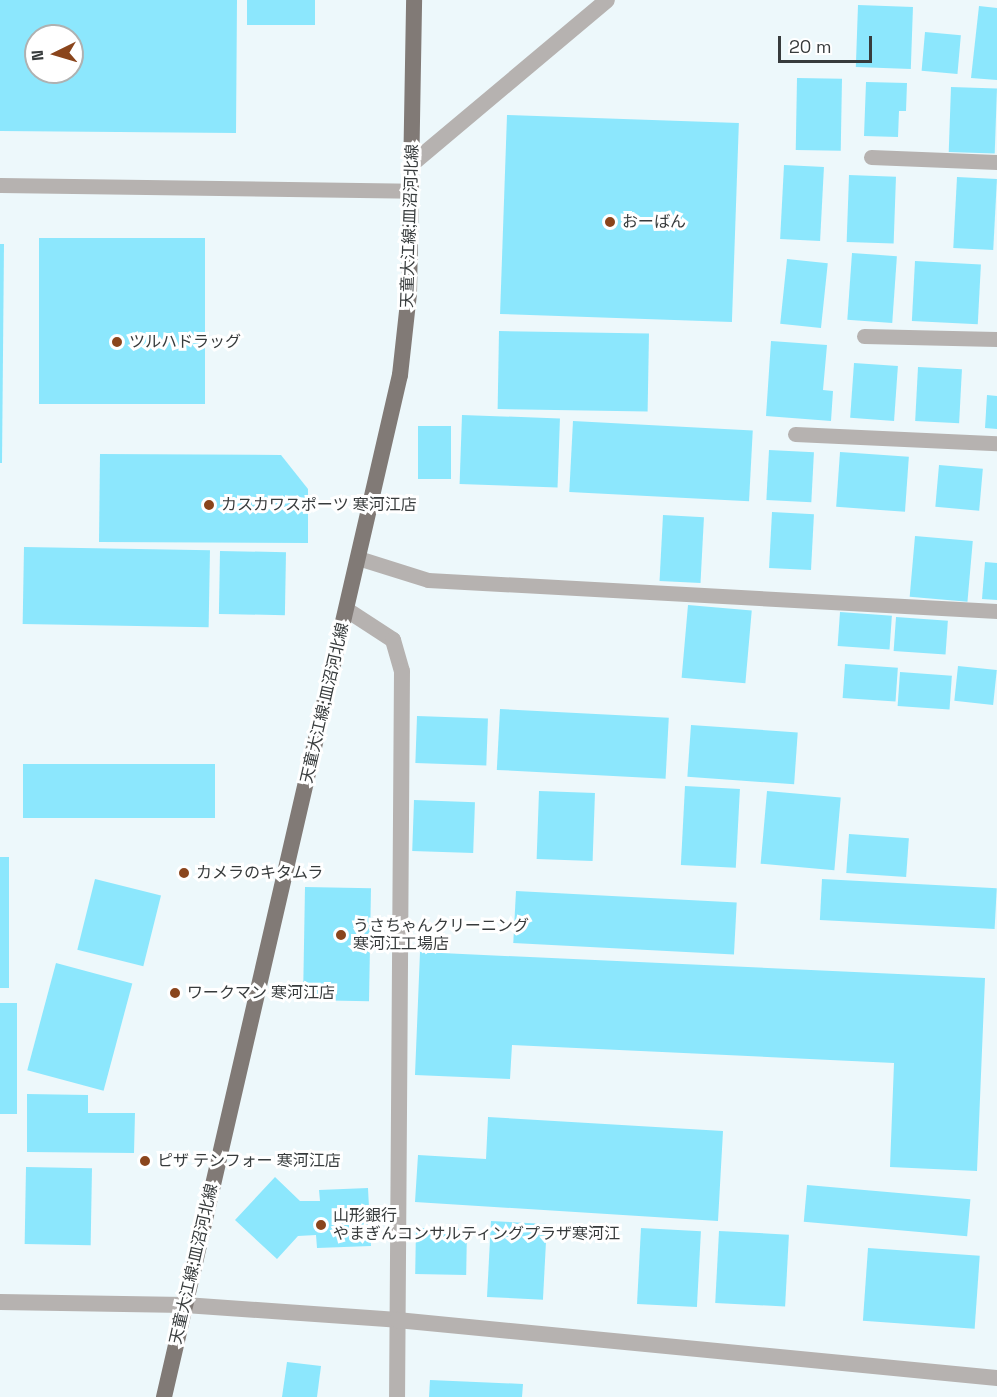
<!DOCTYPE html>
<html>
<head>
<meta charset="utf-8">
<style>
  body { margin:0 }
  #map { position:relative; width:997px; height:1397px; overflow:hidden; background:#edf8fb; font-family:"Space Grotesk","Noto Sans JP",sans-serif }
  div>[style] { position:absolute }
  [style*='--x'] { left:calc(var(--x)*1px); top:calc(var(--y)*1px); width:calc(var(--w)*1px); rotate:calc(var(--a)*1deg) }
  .building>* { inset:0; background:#8ce7fd; transform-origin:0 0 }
  .service>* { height:15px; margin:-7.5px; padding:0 7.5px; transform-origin:7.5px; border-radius:7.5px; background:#b6b2b0 }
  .minor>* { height:16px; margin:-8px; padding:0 8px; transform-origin:8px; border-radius:8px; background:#b6b2b0 }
  .tertiary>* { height:16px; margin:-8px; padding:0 8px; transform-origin:8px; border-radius:8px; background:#b6b2b0 }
  .primary>* { height:16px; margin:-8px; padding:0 8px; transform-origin:8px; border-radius:8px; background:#817a76 }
  .dots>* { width:16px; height:16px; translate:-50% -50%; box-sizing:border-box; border:3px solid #fff; border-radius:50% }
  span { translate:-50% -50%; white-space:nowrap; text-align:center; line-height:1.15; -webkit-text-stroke:6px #fff; paint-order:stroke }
  .poi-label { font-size:16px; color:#373b3c }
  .left { translate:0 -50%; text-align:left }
  .street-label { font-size:16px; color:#373b3c }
  .north { position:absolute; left:24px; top:24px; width:60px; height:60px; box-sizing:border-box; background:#fff; border:2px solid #afb1b1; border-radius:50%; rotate:265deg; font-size:16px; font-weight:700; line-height:24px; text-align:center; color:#373b3c }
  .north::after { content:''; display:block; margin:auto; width:21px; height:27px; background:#8a451c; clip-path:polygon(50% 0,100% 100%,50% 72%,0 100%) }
  .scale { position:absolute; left:778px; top:36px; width:94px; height:27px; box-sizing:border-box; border:3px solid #373b3c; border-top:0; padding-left:8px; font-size:18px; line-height:21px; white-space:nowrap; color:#373b3c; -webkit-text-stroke:4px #fff; paint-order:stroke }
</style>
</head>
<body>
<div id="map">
  <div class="building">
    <i style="clip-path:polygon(evenodd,0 0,237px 0,236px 133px,0 131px,0 0,36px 36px,72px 36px,72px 72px,36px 72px,36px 36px)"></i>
    <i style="left:247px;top:0;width:68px;height:25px"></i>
    <i style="left:858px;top:5px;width:55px;height:62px;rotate:2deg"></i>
    <i style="clip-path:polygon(979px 6px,997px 8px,997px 80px,971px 78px)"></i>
    <i style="left:925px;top:32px;width:36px;height:39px;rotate:5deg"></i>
    <i style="left:797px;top:78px;width:45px;height:72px;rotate:1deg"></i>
    <i style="clip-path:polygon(866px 82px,907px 83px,906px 111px,899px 111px,898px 137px,864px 136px)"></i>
    <i style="left:951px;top:87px;width:46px;height:65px;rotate:2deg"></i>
    <i style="left:507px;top:115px;width:232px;height:199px;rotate:2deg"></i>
    <i style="left:784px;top:165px;width:40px;height:74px;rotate:3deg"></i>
    <i style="left:849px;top:175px;width:47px;height:67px;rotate:2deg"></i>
    <i style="left:957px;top:177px;width:40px;height:71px;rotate:3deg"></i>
    <i style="left:205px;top:238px;width:166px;height:166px;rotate:90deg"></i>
    <i style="clip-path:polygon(0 244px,4px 244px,2px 463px,0 463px)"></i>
    <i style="left:852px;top:253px;width:45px;height:67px;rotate:4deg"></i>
    <i style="left:787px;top:259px;width:41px;height:65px;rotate:6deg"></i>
    <i style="left:915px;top:261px;width:66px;height:60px;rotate:3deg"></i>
    <i style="left:499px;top:331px;width:150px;height:78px;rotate:1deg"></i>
    <i style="clip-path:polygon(771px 341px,827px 345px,823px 390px,833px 391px,831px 421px,766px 416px)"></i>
    <i style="left:854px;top:363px;width:44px;height:55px;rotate:4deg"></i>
    <i style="left:918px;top:367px;width:44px;height:54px;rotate:3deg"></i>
    <i style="clip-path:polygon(987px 395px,997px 396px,997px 429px,985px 428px)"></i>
    <i style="left:462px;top:415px;width:98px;height:69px;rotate:2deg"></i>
    <i style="left:573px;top:421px;width:180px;height:71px;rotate:3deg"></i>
    <i style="left:418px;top:426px;width:33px;height:53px"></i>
    <i style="left:769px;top:450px;width:45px;height:50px;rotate:3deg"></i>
    <i style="left:840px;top:452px;width:69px;height:55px;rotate:4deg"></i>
    <i style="clip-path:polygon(100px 454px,281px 455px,308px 489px,308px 543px,99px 542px)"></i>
    <i style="left:939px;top:465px;width:44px;height:42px;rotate:5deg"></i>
    <i style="left:772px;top:512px;width:42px;height:56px;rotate:3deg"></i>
    <i style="left:663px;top:515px;width:41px;height:66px;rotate:3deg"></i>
    <i style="left:915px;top:536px;width:58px;height:61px;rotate:5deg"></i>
    <i style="left:24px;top:547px;width:186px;height:77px;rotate:1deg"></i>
    <i style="left:220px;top:551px;width:66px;height:63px;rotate:1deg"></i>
    <i style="clip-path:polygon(985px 562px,997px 563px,997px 600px,982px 599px)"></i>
    <i style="left:688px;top:605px;width:64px;height:73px;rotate:5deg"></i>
    <i style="left:840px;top:612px;width:52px;height:34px;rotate:4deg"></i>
    <i style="left:896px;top:617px;width:52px;height:34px;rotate:4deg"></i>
    <i style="left:845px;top:664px;width:53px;height:34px;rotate:4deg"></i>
    <i style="left:958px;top:666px;width:39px;height:35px;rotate:6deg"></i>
    <i style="left:900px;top:672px;width:52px;height:34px;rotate:4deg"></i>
    <i style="left:500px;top:709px;width:169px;height:61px;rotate:3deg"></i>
    <i style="left:417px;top:716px;width:71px;height:47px;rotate:2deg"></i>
    <i style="left:691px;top:725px;width:107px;height:52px;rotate:4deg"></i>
    <i style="left:23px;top:764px;width:192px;height:54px"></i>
    <i style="left:685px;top:786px;width:55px;height:79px;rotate:3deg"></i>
    <i style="left:539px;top:791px;width:56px;height:68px;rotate:2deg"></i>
    <i style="left:767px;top:791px;width:74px;height:73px;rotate:5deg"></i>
    <i style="left:414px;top:800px;width:61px;height:51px;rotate:2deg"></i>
    <i style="left:849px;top:834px;width:60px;height:39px;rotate:4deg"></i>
    <i style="left:0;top:857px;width:9px;height:131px"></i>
    <i style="left:95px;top:879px;width:68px;height:73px;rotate:14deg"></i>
    <i style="left:822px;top:879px;width:175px;height:41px;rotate:3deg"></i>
    <i style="left:305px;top:887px;width:66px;height:113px;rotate:1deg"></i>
    <i style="left:516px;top:891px;width:221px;height:52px;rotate:3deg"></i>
    <i style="clip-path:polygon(420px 952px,985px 978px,977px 1171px,890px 1167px,894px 1063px,512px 1045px,510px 1079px,415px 1075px)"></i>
    <i style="left:56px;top:963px;width:79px;height:111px;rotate:15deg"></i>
    <i style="left:0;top:1003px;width:17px;height:111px"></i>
    <i style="clip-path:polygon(27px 1094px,88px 1095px,88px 1113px,135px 1113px,134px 1153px,27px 1152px)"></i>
    <i style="clip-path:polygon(488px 1117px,723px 1131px,718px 1221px,415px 1202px,418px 1155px,486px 1159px)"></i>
    <i style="left:26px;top:1167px;width:66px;height:77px;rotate:1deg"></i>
    <i style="clip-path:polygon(275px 1177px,300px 1201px,320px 1201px,319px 1190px,368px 1188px,371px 1246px,317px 1248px,316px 1235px,298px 1236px,277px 1259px,235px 1220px)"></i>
    <i style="left:807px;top:1185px;width:164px;height:37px;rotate:5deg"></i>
    <i style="left:491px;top:1221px;width:56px;height:76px;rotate:3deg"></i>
    <i style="left:416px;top:1228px;width:51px;height:46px;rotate:1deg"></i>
    <i style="left:641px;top:1228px;width:60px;height:76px;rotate:3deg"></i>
    <i style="left:719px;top:1231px;width:70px;height:72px;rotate:3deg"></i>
    <i style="left:868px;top:1248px;width:112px;height:73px;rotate:4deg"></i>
    <i style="clip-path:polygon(287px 1362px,321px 1366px,317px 1397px,282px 1397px)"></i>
    <i style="clip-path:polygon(430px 1380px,523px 1384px,522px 1397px,429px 1397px)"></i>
  </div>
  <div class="service">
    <i style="--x:871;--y:157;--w:126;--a:2.3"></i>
    <i style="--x:0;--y:185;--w:412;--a:0.8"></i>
    <i style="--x:864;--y:336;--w:133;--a:1.3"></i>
    <i style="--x:795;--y:434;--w:202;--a:2.6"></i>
    <i style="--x:358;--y:558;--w:73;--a:17.4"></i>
    <i style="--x:428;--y:580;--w:570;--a:3.12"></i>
  </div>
  <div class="minor">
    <i style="--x:413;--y:163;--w:253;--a:-40"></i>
    <i style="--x:347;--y:610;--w:55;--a:33.1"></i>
    <i style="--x:393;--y:640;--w:32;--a:74"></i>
    <i style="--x:402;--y:671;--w:726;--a:90.39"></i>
  </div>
  <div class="tertiary">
    <i style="--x:0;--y:1302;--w:185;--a:0.9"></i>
    <i style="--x:185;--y:1305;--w:213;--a:4"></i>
    <i style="--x:397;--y:1320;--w:603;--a:5.52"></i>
  </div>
  <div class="primary">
    <i style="--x:164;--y:1397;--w:1049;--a:-77"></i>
    <i style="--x:400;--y:375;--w:82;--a:-83.7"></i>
    <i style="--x:409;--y:293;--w:293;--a:-89"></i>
  </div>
  <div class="dots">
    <i style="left:610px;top:222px;background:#8a451c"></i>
    <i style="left:117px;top:342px;background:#8a451c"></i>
    <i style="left:209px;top:505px;background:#8a451c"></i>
    <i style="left:184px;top:873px;background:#8a451c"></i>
    <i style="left:341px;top:935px;background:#8a451c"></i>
    <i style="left:175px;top:993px;background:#8a451c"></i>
    <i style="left:145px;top:1161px;background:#8a451c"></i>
    <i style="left:321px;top:1225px;background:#8a451c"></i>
  </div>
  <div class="poi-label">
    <span class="left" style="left:622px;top:222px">おーばん</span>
    <span class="left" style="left:129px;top:342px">ツルハドラッグ</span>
    <span class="left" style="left:221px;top:505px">カスカワスポーツ 寒河江店</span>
    <span class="left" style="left:196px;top:873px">カメラのキタムラ</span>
    <span class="left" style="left:353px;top:935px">うさちゃんクリーニング<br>寒河江工場店</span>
    <span class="left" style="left:187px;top:993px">ワークマン 寒河江店</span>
    <span class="left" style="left:157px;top:1161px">ピザ テンフォー 寒河江店</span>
    <span class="left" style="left:333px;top:1225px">山形銀行<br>やまぎんコンサルティングプラザ寒河江</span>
  </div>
  <div class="street-label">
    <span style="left:410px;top:226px;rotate:-88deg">天童大江線;皿沼河北線</span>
    <span style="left:325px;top:703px;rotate:-77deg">天童大江線;皿沼河北線</span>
    <span style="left:194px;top:1264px;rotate:-77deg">天童大江線;皿沼河北線</span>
  </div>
  <div class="north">N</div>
  <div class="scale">20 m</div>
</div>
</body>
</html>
